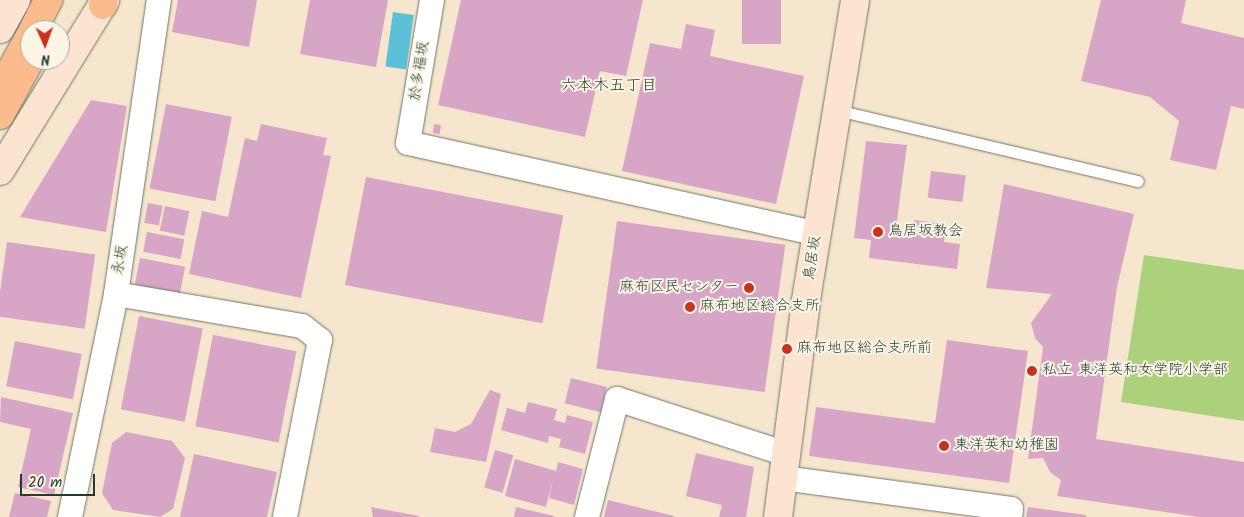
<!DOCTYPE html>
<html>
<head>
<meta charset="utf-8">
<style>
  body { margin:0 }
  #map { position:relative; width:1244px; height:517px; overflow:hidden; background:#f6e6cd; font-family:Kalam,"Klee One",sans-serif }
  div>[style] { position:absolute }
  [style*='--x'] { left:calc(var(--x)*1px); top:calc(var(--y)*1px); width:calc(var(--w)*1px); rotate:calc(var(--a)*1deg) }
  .green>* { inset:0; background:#abd17b }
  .water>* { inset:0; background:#5ac1d8; transform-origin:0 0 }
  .building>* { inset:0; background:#d7a5c6; transform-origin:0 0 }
  .roads { filter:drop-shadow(0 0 1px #6a786a) drop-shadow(0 0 1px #6a786a) }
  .lane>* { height:11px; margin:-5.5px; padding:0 5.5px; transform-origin:5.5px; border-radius:5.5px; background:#fff }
  .street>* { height:24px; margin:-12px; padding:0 12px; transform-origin:12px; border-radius:12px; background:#fff }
  .secondary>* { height:28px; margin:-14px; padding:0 14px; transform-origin:14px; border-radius:14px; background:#fde4d1 }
  .highway>* { height:28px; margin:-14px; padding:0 14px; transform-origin:14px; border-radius:14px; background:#fbbb8c }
  .dots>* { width:14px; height:14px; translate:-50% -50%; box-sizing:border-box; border:2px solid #fcf5e5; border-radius:50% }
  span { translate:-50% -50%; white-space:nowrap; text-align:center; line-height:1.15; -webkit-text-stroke:4px #fcf5e5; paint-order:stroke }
  .street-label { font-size:15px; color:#1f3d34 }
  .poi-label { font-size:15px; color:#1f3d34 }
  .left { translate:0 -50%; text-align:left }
  .right { translate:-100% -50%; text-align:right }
  .neighbourhood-label { font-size:16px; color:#1f3d34 }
  .north { position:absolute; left:20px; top:20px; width:50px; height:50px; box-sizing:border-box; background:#fcf5e5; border:1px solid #a4ab9e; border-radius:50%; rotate:178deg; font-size:14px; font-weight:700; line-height:20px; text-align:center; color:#1f3d34 }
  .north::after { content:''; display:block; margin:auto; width:18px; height:22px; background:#c8321e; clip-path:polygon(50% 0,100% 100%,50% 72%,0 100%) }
  .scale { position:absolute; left:20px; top:474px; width:75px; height:22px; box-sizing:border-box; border:2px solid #1f3d34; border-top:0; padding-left:6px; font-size:15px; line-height:18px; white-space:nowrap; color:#1f3d34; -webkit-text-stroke:4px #fcf5e5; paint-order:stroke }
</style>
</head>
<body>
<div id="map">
  <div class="green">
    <i style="clip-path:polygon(1144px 255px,1244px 270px,1244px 421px,1121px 402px)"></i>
  </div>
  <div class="water">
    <i style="left:393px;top:12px;width:21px;height:55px;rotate:8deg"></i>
  </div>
  <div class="building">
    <i style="clip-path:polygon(178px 0,257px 0,249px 47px,172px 32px)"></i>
    <i style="clip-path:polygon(310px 0,388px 0,376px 67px,300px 54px)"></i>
    <i style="clip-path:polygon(461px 0,643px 0,626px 76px,600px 71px,585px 137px,438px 105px)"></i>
    <i style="left:742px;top:0;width:39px;height:44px"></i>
    <i style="clip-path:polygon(1101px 0,1186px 0,1181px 23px,1244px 38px,1244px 109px,1231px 106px,1216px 170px,1170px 160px,1179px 121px,1150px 97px,1081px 81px)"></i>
    <i style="clip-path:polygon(686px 24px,715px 30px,710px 56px,804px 76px,776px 204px,622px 171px,650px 43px,681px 49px)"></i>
    <i style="clip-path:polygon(91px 100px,127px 106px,106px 232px,20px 217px)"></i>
    <i style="left:166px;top:104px;width:67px;height:86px;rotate:11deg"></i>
    <i style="clip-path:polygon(261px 124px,327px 138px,323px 155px,331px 156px,301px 298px,189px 274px,202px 211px,228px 217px,245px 138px,257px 141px)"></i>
    <i style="left:434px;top:124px;width:7px;height:9px;rotate:8deg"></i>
    <i style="clip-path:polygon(866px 141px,907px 145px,895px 235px,912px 238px,914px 220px,946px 224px,944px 242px,960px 244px,957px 269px,869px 258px,871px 240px,854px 238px)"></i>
    <i style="left:931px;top:171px;width:35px;height:27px;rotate:7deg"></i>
    <i style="left:366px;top:177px;width:201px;height:110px;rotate:11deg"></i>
    <i style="clip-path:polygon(1004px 184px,1134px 214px,1117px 287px,1096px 439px,1244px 462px,1244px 517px,1199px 517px,1057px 496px,1061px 480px,1050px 472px,1043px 458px,1028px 459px,1043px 347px,1035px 338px,1031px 323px,1052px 294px,986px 288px)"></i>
    <i style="left:148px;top:203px;width:15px;height:20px;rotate:11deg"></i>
    <i style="left:165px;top:206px;width:25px;height:25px;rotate:12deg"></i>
    <i style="left:617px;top:221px;width:170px;height:149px;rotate:8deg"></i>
    <i style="left:147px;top:232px;width:38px;height:20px;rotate:11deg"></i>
    <i style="left:7px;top:242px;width:89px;height:75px;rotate:8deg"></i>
    <i style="left:140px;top:258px;width:46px;height:27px;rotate:11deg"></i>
    <i style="left:139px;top:316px;width:65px;height:95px;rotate:11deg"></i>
    <i style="left:213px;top:335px;width:85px;height:93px;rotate:11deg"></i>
    <i style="clip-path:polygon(947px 340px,1028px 351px,1009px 483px,809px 456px,816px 407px,935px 423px)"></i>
    <i style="left:15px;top:341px;width:68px;height:46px;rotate:11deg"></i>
    <i style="left:571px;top:378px;width:37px;height:26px;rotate:14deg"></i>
    <i style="clip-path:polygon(490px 390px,501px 394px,486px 462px,430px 452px,435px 428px,455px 432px,471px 424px)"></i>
    <i style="clip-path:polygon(1px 397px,73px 413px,54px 495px,18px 487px,31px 429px,0 422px)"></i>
    <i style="clip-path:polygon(528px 402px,557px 409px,554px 420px,565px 423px,567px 415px,593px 422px,585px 454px,559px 447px,561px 439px,549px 436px,548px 443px,501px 430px,507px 408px,525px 413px)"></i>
    <i style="clip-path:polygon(126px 432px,172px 441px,185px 458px,173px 509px,160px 517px,113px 510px,102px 493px,112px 443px)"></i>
    <i style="left:495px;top:450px;width:19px;height:39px;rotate:16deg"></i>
    <i style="clip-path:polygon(696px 453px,754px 467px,746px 517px,719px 517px,722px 505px,686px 496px)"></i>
    <i style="clip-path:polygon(194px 454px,277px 472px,267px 517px,180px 517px)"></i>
    <i style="clip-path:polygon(515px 459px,556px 471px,558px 462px,583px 469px,574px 505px,549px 498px,553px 478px,546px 507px,505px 496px)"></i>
    <i style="clip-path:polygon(15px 493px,51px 501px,47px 517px,9px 517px)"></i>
    <i style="clip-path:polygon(608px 500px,674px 516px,674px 517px,604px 517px)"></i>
    <i style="clip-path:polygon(371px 507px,419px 516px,419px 517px,373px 517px)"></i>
    <i style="clip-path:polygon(516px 507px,554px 516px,554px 517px,514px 517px)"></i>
    <i style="clip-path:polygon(1028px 507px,1086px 515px,1086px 517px,1026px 517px)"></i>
  </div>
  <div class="roads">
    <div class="lane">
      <i style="--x:837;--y:110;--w:309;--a:13.3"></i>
    </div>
    <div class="street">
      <i style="--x:432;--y:0;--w:145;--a:99.5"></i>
      <i style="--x:408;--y:143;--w:419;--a:12.5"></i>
      <i style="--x:116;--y:294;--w:189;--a:9.8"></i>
      <i style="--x:302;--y:326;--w:23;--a:38"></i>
      <i style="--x:320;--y:340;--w:180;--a:101.2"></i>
      <i style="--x:783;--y:478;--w:230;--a:7.7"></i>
      <i style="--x:1011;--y:509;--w:8;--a:97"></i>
      <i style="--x:70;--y:517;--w:228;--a:-78.3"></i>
      <i style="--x:116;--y:294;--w:297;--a:-81.7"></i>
      <i style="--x:587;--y:517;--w:122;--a:-75.7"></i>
      <i style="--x:617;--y:399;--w:178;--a:18"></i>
    </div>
    <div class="secondary">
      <i style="--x:0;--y:29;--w:33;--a:-61"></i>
      <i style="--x:0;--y:171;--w:201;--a:-58.4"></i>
      <i style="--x:778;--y:517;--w:219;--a:-82.6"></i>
      <i style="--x:806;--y:300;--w:304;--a:-80.7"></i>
    </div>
    <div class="highway">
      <i style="--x:103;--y:5;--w:5;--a:-79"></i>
      <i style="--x:33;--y:30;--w:34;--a:-63"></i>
      <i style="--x:9;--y:74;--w:43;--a:-61.1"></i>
      <i style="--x:0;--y:115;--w:63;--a:-61.4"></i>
    </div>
  </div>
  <div class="dots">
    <i style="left:878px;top:232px;background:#c8321e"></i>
    <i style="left:749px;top:288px;background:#c8321e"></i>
    <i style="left:690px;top:307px;background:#c8321e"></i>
    <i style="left:787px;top:349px;background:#c8321e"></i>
    <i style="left:1032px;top:371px;background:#c8321e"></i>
    <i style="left:944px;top:446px;background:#c8321e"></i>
  </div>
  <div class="street-label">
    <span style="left:420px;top:71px;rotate:-81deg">於多福坂</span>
    <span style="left:813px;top:258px;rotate:-81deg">鳥居坂</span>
    <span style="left:121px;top:260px;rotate:-81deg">永坂</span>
  </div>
  <div class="poi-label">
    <span class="left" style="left:888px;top:232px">鳥居坂教会</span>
    <span class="right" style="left:739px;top:288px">麻布区民センター</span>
    <span class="left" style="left:700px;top:307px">麻布地区総合支所</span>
    <span class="left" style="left:797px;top:349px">麻布地区総合支所前</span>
    <span class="left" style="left:1042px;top:371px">私立 東洋英和女学院小学部</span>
    <span class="left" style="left:954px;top:446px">東洋英和幼稚園</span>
  </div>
  <div class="neighbourhood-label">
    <span style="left:609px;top:86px">六本木五丁目</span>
  </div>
  <div class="north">N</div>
  <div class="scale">20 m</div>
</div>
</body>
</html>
